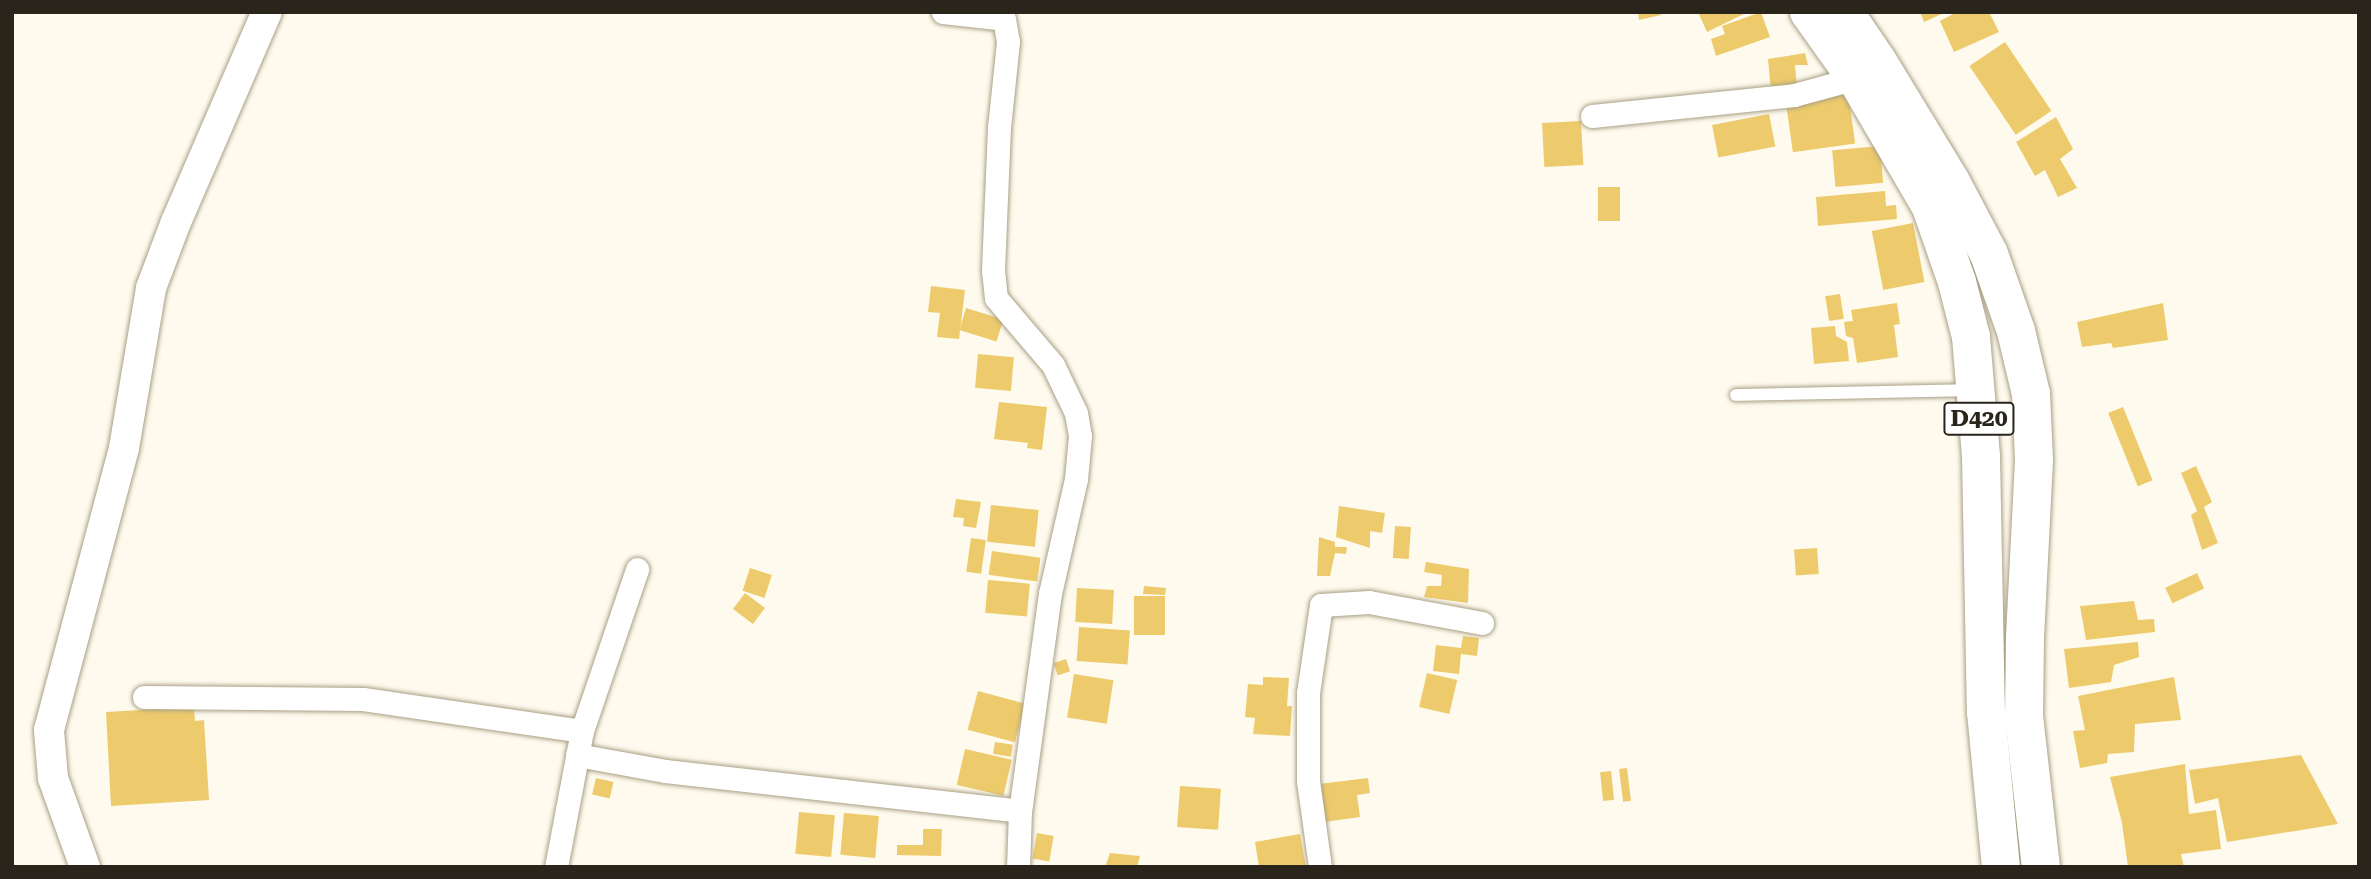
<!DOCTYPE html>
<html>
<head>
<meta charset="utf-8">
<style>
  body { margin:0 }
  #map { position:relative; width:2371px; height:879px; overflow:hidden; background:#fefaee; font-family:"Roboto Serif",serif }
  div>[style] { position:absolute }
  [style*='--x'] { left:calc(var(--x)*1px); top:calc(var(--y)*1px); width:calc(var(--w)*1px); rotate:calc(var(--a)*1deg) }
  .building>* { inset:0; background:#edcb6c; transform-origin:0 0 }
  .roads { filter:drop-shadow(0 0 2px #a99f84) drop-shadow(0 0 2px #a99f84) }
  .service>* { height:12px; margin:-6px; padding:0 6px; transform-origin:6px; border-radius:6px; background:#fff }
  .minor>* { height:23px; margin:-11.5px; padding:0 11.5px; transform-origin:11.5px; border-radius:11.5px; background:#fff }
  .tertiary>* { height:30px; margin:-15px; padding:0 15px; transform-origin:15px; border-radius:15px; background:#fff }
  .trunk>* { height:38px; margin:-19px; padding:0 19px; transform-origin:19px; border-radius:19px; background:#fff }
  span { translate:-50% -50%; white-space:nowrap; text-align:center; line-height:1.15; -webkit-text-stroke:7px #fff; paint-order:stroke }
  .shield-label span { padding:2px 5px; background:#fff; border:2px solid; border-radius:5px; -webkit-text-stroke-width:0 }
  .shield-label { font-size:23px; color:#29251a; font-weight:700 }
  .frame { position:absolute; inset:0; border:14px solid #29251a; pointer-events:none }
</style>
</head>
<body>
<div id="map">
  <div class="building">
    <i style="clip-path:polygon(1638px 12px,1661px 12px,1661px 15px,1639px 20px)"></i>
    <i style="clip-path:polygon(1698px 12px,1748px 12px,1707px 32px)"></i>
    <i style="clip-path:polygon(1761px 12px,1770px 37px,1716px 56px,1711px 39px,1725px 34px,1722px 26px)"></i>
    <i style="clip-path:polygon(1920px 12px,1946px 12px,1924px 22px)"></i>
    <i style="clip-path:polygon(1957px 12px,1989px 12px,1999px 32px,1954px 52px,1940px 21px)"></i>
    <i style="left:2005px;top:42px;width:83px;height:43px;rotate:56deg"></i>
    <i style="clip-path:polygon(1805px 53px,1808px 65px,1795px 65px,1797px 87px,1771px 91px,1768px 59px)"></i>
    <i style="left:1848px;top:92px;width:52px;height:63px;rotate:82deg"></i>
    <i style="left:1769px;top:114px;width:33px;height:58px;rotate:79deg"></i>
    <i style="clip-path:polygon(2056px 117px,2073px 149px,2060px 159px,2077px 188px,2058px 197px,2045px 170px,2035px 176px,2016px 142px)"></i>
    <i style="left:1581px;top:121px;width:44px;height:39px;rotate:87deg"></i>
    <i style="left:1880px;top:146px;width:37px;height:48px;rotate:85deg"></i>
    <i style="left:1598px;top:187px;width:22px;height:34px"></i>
    <i style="clip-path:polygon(1885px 191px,1886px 206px,1896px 205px,1897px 219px,1818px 226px,1816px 197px)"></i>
    <i style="left:1913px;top:223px;width:60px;height:42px;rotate:79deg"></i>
    <i style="clip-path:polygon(931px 286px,965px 290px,959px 339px,937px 337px,940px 313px,928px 312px)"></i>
    <i style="left:1840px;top:294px;width:25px;height:15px;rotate:81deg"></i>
    <i style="clip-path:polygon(1897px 303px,1900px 324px,1894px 325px,1898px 357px,1857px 363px,1853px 338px,1846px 336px,1844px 322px,1853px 321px,1851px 310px)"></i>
    <i style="clip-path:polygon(2163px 303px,2168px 340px,2113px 348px,2111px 343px,2082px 347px,2077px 322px)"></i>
    <i style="left:966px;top:308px;width:39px;height:23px;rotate:17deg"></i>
    <i style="clip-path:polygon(1835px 326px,1836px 336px,1847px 342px,1849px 361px,1814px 364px,1811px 328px)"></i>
    <i style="left:978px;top:354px;width:36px;height:34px;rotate:5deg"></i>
    <i style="clip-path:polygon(999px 402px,1047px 407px,1042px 450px,1027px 448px,1028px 443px,994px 439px)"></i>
    <i style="left:2123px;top:407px;width:79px;height:16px;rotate:68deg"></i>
    <i style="clip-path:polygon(2196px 466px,2212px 502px,2204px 507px,2218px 543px,2202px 550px,2191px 515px,2197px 511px,2181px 473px)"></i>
    <i style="clip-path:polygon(956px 499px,981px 502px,976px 528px,963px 526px,964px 518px,953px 517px)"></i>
    <i style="left:991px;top:505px;width:48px;height:37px;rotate:6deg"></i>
    <i style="clip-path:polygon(1339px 506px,1385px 513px,1382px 533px,1370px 531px,1370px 548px,1336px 537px)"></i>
    <i style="left:1395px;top:526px;width:16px;height:32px;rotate:4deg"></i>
    <i style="clip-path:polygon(1319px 537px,1335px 542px,1335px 547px,1347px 547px,1346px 554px,1335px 553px,1330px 576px,1317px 576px)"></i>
    <i style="left:971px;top:538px;width:15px;height:34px;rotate:8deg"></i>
    <i style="left:1817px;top:548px;width:26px;height:23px;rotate:86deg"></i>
    <i style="left:992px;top:551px;width:49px;height:24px;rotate:8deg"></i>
    <i style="clip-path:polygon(1426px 562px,1469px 569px,1468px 603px,1424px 597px,1427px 586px,1441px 586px,1442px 575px,1424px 572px)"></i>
    <i style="left:750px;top:568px;width:23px;height:24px;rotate:18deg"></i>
    <i style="left:2197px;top:573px;width:17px;height:35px;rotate:65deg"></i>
    <i style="left:988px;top:580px;width:42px;height:33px;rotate:5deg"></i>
    <i style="clip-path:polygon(1144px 586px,1166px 588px,1165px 595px,1143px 594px)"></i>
    <i style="left:1077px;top:588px;width:37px;height:34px;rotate:3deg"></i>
    <i style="left:745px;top:593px;width:25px;height:20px;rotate:37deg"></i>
    <i style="left:1134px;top:596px;width:31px;height:39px"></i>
    <i style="clip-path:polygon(2134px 601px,2138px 620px,2154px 619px,2155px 632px,2086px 640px,2080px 606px)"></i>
    <i style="left:1079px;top:627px;width:51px;height:34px;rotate:4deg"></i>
    <i style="clip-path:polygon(1463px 636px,1479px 638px,1477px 656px,1461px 654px,1459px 674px,1433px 671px,1436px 645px,1461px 648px)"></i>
    <i style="clip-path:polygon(2138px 642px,2139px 657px,2114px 665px,2111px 682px,2069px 688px,2064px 649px)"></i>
    <i style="left:1066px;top:659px;width:13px;height:13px;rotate:72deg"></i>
    <i style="left:1427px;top:673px;width:31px;height:35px;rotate:13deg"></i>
    <i style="left:1074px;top:674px;width:40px;height:44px;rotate:9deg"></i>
    <i style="clip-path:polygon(1263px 677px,1289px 678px,1287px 706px,1292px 706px,1290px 736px,1253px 734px,1255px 718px,1245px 717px,1248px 684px,1263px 685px)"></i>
    <i style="clip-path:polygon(2174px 677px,2181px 720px,2135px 724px,2134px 752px,2108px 754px,2107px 763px,2080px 768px,2073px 731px,2085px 730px,2078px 696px)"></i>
    <i style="left:978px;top:691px;width:49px;height:40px;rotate:15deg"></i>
    <i style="clip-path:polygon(194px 707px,195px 721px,204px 720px,209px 800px,111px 806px,106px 712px)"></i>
    <i style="left:995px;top:742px;width:18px;height:12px;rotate:9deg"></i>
    <i style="left:965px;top:749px;width:48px;height:37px;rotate:13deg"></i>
    <i style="clip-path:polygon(2301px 755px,2338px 824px,2227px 842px,2218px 798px,2195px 804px,2189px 770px)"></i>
    <i style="clip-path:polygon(2185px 764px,2189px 814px,2216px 810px,2221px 849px,2181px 854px,2184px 867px,2128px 867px,2122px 823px,2110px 777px)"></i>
    <i style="left:1627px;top:768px;width:33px;height:8px;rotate:83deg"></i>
    <i style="left:1611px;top:771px;width:29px;height:11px;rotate:84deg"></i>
    <i style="left:596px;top:778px;width:18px;height:17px;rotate:13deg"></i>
    <i style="clip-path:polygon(1368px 778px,1370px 793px,1357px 795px,1360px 817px,1324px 822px,1319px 784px)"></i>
    <i style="left:1180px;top:786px;width:41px;height:41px;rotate:4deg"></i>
    <i style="left:799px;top:812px;width:36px;height:42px;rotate:5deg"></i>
    <i style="left:844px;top:813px;width:35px;height:42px;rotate:5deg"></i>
    <i style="clip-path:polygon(923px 829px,942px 829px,941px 856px,897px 855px,897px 845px,923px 845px)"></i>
    <i style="left:1037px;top:833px;width:17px;height:26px;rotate:10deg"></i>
    <i style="clip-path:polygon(1300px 834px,1306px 867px,1259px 867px,1255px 842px)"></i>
    <i style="clip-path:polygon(1110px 853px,1140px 856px,1137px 867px,1105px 867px)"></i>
  </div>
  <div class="roads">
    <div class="service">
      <i style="--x:1736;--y:395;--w:234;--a:-1.2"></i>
    </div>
    <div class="minor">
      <i style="--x:943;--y:12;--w:61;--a:6.5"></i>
      <i style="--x:1004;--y:19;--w:23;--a:80"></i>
      <i style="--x:1008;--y:42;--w:85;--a:96"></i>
      <i style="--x:999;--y:127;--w:143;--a:92.4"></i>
      <i style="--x:993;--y:270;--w:28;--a:84"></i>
      <i style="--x:996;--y:298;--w:88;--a:49.6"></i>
      <i style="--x:1053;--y:365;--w:53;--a:64.4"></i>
      <i style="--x:1076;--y:413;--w:23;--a:80"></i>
      <i style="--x:1080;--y:436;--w:43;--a:95.3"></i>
      <i style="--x:1076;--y:479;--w:117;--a:102.8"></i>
      <i style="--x:1050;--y:593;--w:220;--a:97.8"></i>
      <i style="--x:1020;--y:811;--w:56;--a:92"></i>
      <i style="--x:1592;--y:116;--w:203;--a:-5.9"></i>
      <i style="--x:1794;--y:95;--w:64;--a:-15.3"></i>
      <i style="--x:144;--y:697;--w:219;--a:0.5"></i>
      <i style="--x:363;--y:699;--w:221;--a:8.3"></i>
      <i style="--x:577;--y:755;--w:89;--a:10.3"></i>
      <i style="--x:665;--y:771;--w:357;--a:6.4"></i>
      <i style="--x:556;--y:867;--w:138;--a:-79.2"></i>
      <i style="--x:582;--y:731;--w:171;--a:-71.2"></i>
      <i style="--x:1320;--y:867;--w:87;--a:-97.9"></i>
      <i style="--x:1308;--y:781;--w:88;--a:-90"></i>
      <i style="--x:1308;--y:693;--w:89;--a:-81.6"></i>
      <i style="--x:1321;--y:605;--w:48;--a:-3.6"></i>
      <i style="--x:1369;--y:602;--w:115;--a:10.5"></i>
    </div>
    <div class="tertiary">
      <i style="--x:85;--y:867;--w:95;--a:-109.8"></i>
      <i style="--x:53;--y:778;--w:48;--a:-94.8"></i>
      <i style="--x:49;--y:730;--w:292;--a:-75.1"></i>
      <i style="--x:124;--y:448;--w:162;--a:-80.4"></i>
      <i style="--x:151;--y:288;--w:71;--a:-69.3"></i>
      <i style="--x:176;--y:222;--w:229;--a:-66.6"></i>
    </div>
    <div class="trunk">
      <i style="--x:1809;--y:12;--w:81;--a:54.5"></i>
      <i style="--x:1856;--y:78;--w:149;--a:59.8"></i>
      <i style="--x:1931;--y:207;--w:79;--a:70.9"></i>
      <i style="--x:1957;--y:282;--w:57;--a:75.7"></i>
      <i style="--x:1971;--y:337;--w:119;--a:85.2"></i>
      <i style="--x:1981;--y:456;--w:256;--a:88.9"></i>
      <i style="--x:1986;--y:712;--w:156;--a:84.5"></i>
      <i style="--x:1844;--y:12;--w:60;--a:55.8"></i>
      <i style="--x:1878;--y:62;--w:140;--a:58.7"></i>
      <i style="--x:1951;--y:182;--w:81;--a:62.2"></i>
      <i style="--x:1989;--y:254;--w:82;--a:70.7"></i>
      <i style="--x:2016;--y:331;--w:65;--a:76.6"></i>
      <i style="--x:2031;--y:394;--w:66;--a:87.4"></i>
      <i style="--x:2034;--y:460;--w:177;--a:92.9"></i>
      <i style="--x:2025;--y:637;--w:79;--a:90.7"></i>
      <i style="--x:2024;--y:716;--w:152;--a:83.6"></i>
    </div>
  </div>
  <div class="shield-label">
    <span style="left:1979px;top:419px">D420</span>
  </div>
  <div class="frame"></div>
</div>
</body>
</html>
